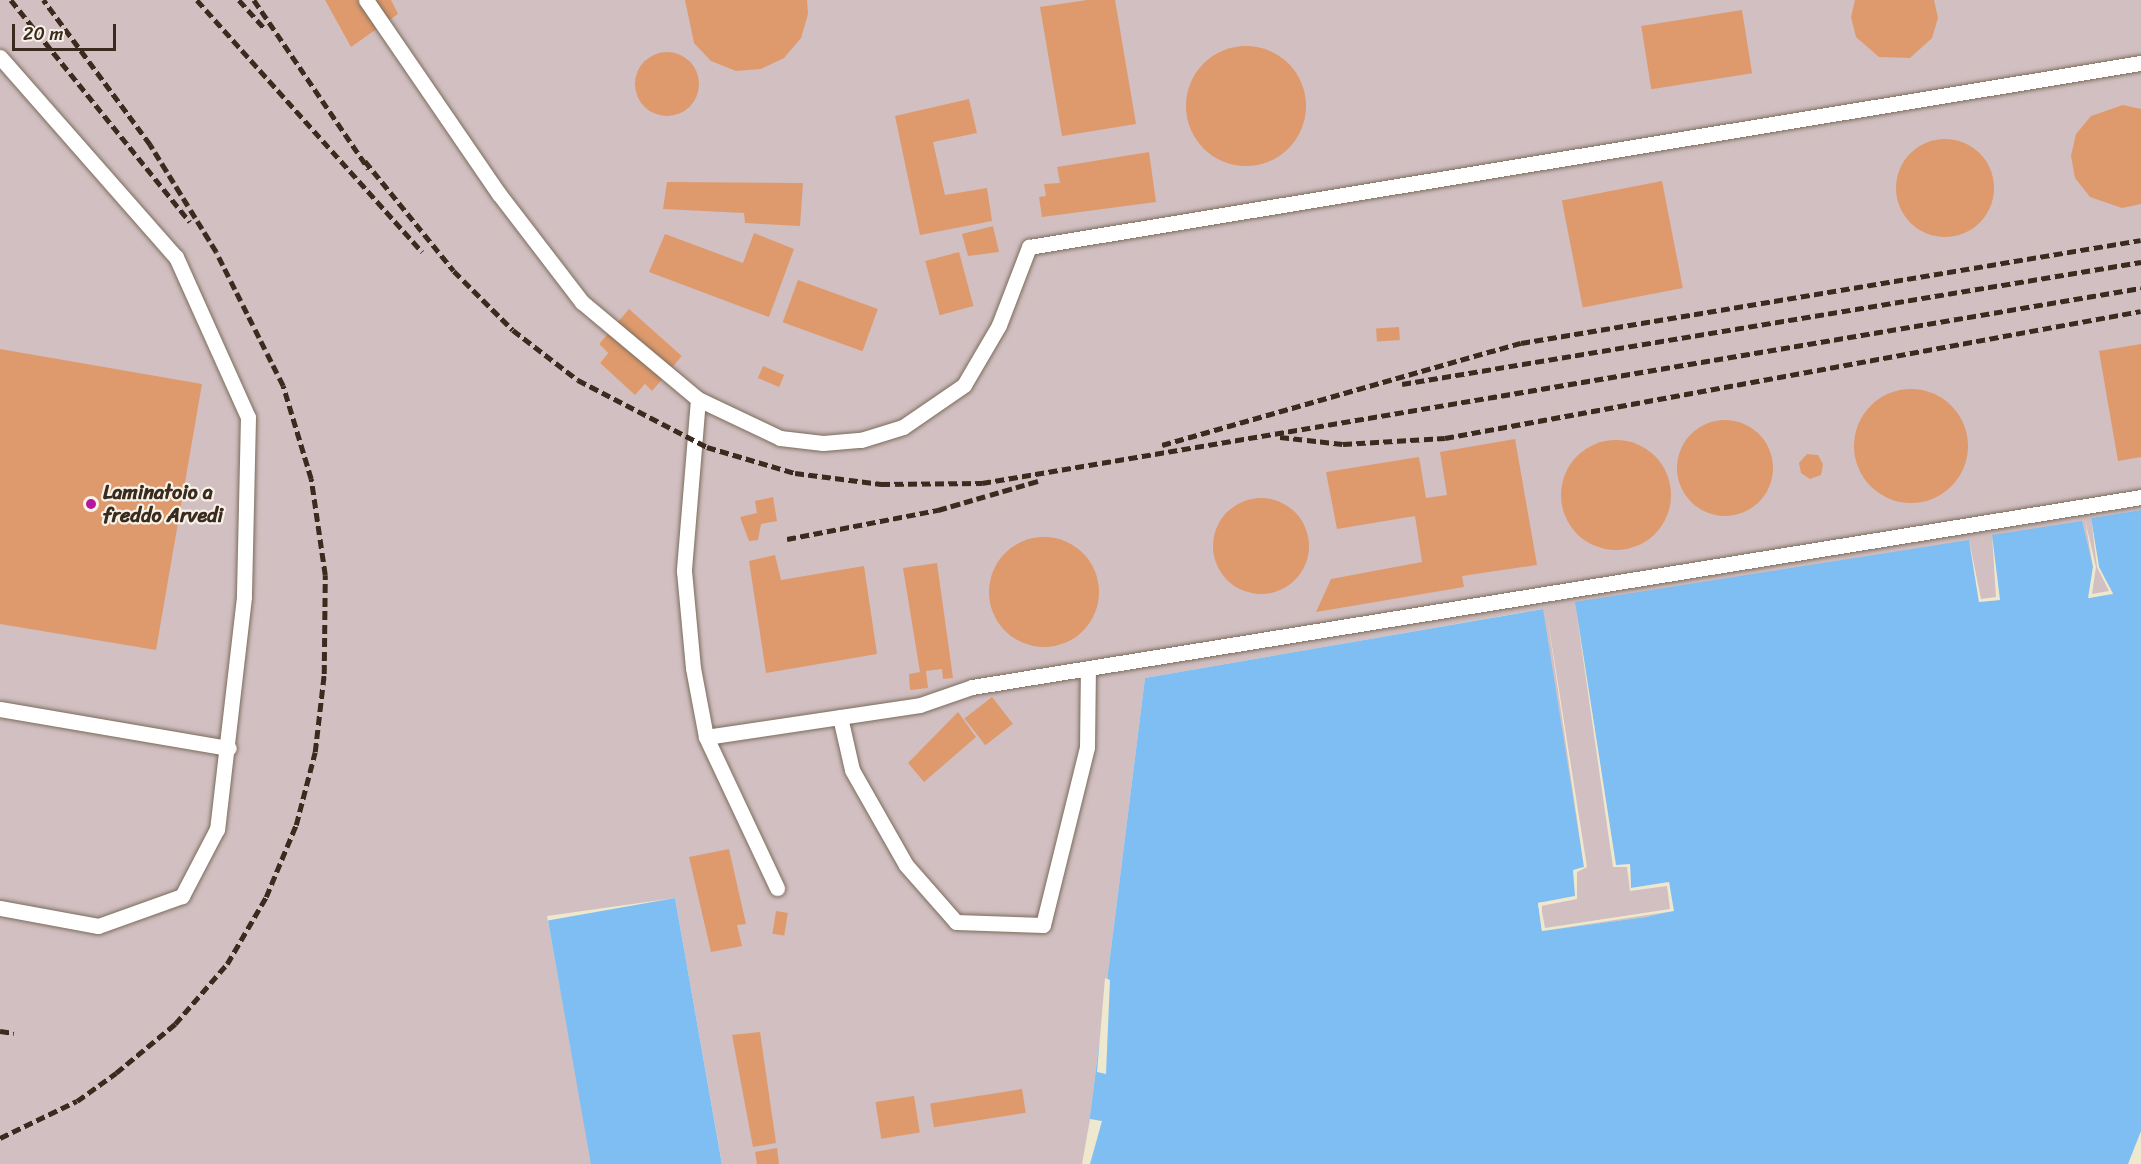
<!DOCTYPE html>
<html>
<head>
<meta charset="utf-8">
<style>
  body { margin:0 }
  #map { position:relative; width:2141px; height:1164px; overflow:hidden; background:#eee8cf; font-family:Sriracha,sans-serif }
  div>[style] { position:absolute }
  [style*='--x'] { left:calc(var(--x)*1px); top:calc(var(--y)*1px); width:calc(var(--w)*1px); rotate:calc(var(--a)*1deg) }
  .industrial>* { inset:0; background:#d2bfc1 }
  .water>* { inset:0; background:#7fbef3; transform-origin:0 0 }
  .pier>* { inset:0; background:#eee8cf }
  .building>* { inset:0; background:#de9a6c; transform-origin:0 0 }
  .round { border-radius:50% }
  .roads { filter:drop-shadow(0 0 2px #7a6c5c) drop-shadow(0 0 2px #7a6c5c) }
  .lane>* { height:15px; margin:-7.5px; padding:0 7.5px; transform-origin:7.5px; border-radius:7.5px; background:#fff }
  .rail>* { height:4.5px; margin-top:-2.25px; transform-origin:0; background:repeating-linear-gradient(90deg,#3b2a1e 0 9px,transparent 0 13.5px) }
  .dots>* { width:16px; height:16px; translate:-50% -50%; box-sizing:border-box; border:3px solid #f7f3e8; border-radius:50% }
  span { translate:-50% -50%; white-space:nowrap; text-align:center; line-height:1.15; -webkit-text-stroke:4.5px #f7f3e8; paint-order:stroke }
  .poi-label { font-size:20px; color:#3b2a1e; font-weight:700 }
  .left { translate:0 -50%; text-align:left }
  .scale { position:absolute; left:12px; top:24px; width:104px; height:27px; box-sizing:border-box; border:3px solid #3b2a1e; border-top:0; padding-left:8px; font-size:18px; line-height:21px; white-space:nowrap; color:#3b2a1e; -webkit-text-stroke:4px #f7f3e8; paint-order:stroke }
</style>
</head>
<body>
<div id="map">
  <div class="industrial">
    <i style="clip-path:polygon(evenodd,0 0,2141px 0,2141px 510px,2091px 518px,2113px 594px,2000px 600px,1630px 864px,1669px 882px,1674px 911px,1646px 917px,1542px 931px,1542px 609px,1145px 678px,1084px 1164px,722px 1164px,675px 898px,547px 916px,592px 1164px,0 1164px,0 0,629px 310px,682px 356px,652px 390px,645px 384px,635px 394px,600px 363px,608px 353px,599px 344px,629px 310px)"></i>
  </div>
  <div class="water">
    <i style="clip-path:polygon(2141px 510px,2141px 1131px,2128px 1164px,1084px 1164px,1145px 678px,1543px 609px,1584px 867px,1574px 870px,1575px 896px,1538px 903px,1542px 931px,1646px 917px,1673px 911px,1669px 882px,1631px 888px,1630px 864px,1616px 866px,1575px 602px,1969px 540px,1979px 602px,1999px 600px,1992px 535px,2082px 521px,2093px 567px,2089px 598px,2113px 593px,2099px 567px,2091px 518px)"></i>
    <i style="left:675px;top:898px;width:270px;height:129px;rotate:80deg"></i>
  </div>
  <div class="pier">
    <i style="clip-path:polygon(2091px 518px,2099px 567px,2113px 594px,2088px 598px,2093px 567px,2085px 520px,2096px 567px,2092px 594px,2109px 591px,2097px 567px)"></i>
    <i style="clip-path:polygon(1992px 535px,2000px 600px,1979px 602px,1969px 540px,1981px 599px,1996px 597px)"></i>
    <i style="clip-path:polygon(1575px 602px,1616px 865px,1630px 864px,1631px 888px,1669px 882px,1674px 911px,1542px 931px,1538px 903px,1575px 896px,1573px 870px,1584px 867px,1546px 608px,1587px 867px,1577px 872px,1577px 899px,1541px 906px,1545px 928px,1670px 909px,1667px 886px,1630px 891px,1627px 867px,1613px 867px)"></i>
    <i style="clip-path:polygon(1105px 978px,1110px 980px,1106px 1074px,1097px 1072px)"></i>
    <i style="clip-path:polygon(1090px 1119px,1102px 1121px,1090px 1164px,1082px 1164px)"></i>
  </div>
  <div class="building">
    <i style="clip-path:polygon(325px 0,391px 0,398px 14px,351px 47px)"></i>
    <i style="clip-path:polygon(685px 0,807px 0,808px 14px,801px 38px,784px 58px,761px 69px,736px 71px,711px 61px,694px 43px)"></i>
    <i style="clip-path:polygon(1087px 0,1115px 0,1136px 124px,1062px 136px,1040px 7px)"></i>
    <i style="clip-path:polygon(1855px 0,1934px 0,1938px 18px,1932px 38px,1910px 58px,1879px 57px,1856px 37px,1851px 17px)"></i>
    <i style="left:1742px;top:10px;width:64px;height:102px;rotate:81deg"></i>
    <i class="round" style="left:1186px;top:46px;width:120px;height:120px"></i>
    <i class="round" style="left:635px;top:52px;width:64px;height:64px"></i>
    <i style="clip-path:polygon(969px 99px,977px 133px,933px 142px,945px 195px,987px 188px,992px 221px,920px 235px,895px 116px)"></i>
    <i style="clip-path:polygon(2123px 105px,2141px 109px,2141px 204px,2122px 208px,2090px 197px,2075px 178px,2071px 156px,2076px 134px,2091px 116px)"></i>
    <i class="round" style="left:1896px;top:139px;width:98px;height:98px"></i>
    <i style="clip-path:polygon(1149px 152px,1156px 202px,1042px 217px,1039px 197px,1046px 196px,1044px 184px,1060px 183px,1057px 167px)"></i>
    <i style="left:1662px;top:181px;width:109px;height:102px;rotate:79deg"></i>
    <i style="clip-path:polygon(667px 182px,803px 183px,800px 226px,745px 223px,744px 213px,663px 209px)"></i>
    <i style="clip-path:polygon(993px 226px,999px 252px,968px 256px,962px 234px)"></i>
    <i style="clip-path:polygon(754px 233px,794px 249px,769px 317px,649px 272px,665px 234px,743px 263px)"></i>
    <i style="left:959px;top:252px;width:56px;height:35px;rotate:75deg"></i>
    <i style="left:798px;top:280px;width:85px;height:45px;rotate:20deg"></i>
    <i style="clip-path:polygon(629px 309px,682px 356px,652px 391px,645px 384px,635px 395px,600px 363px,608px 353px,599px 344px)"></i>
    <i style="left:1399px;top:327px;width:13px;height:23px;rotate:86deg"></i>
    <i style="clip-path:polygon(2141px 344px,2141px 457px,2118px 461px,2099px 351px)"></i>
    <i style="clip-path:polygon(0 349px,202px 384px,156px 650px,0 624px)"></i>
    <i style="left:763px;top:366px;width:23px;height:13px;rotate:23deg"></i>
    <i class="round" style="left:1854px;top:389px;width:114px;height:114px"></i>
    <i class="round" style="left:1677px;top:420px;width:96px;height:96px"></i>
    <i style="clip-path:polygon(1515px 439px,1537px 565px,1462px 576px,1464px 587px,1316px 612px,1331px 579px,1422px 562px,1415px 516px,1337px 529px,1326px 472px,1419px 457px,1426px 498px,1447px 495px,1440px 452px)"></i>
    <i class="round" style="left:1561px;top:440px;width:110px;height:110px"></i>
    <i style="clip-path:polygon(1807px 454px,1818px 455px,1823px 464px,1821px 475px,1810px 479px,1801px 473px,1799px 463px)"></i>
    <i style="clip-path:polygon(773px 497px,777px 521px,761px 524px,758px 540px,749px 541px,740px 517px,757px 513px,755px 501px)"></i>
    <i class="round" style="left:1213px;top:498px;width:96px;height:96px"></i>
    <i class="round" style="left:989px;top:537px;width:110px;height:110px"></i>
    <i style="clip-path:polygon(775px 555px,781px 580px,864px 566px,877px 654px,766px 673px,749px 561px)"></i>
    <i style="clip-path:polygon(937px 563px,953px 678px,943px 679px,942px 669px,926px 671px,928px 688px,910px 690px,909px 674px,920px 672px,903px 568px)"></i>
    <i style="left:992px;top:697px;width:34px;height:35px;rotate:52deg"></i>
    <i style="clip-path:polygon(958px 712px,976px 737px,924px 782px,908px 763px)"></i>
    <i style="clip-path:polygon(729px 849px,746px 924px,737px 925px,742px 946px,711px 952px,689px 857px)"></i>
    <i style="left:776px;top:911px;width:12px;height:23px;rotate:9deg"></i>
    <i style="clip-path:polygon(760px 1032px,776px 1143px,753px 1147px,732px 1035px)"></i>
    <i style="left:1022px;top:1089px;width:24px;height:93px;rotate:81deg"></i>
    <i style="left:914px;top:1096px;width:37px;height:39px;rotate:81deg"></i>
    <i style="clip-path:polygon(777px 1148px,779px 1164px,757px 1164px,755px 1152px)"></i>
  </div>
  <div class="roads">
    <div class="lane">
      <i style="--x:366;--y:0;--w:235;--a:55.6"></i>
      <i style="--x:499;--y:194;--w:136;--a:52.5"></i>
      <i style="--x:582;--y:302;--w:151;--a:39.9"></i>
      <i style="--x:698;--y:399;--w:91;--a:25.4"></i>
      <i style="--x:780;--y:438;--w:43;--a:6.6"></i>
      <i style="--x:823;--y:443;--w:38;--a:-5"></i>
      <i style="--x:861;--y:440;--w:44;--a:-17.2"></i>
      <i style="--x:903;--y:427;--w:74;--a:-34.5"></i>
      <i style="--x:964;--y:385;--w:69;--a:-59.7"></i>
      <i style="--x:999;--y:325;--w:84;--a:-69"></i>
      <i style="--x:1029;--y:247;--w:1127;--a:-9.4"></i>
      <i style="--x:0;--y:57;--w:266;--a:48.7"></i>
      <i style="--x:176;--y:257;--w:175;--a:65.8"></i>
      <i style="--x:248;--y:417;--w:180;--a:91.3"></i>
      <i style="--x:244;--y:597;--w:234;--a:96.6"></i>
      <i style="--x:217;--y:829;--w:76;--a:117.6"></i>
      <i style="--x:182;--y:896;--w:89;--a:160.3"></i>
      <i style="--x:98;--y:926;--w:100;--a:-169.6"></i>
      <i style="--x:698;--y:399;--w:173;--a:94.7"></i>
      <i style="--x:684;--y:571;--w:97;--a:84.7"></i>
      <i style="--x:693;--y:668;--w:70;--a:79.3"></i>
      <i style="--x:706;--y:737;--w:167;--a:64.8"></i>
      <i style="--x:0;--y:709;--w:232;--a:9.7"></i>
      <i style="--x:840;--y:717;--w:54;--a:77.2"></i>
      <i style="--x:852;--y:770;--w:109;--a:60.4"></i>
      <i style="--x:906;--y:865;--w:76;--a:48.7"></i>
      <i style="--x:956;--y:922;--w:87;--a:2"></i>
      <i style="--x:1043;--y:925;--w:183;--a:-76.1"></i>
      <i style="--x:1087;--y:747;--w:77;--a:-89.3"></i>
      <i style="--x:706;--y:737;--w:216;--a:-8.5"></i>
      <i style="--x:920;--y:705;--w:55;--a:-19.1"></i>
      <i style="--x:972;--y:687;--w:1184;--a:-9.23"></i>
    </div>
  </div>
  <div class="rail">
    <i style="--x:11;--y:0;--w:285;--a:51.1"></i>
    <i style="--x:197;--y:0;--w:338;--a:48.2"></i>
    <i style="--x:239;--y:0;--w:39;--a:48"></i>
    <i style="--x:254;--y:0;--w:204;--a:55.8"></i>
    <i style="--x:365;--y:161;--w:141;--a:51"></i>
    <i style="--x:454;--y:271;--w:83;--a:45"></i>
    <i style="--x:513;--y:330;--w:82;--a:37.6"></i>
    <i style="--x:578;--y:380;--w:145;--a:27.4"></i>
    <i style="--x:707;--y:447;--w:92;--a:16.5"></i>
    <i style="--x:795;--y:473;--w:87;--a:7.3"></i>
    <i style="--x:881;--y:484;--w:101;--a:-0.6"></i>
    <i style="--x:982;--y:483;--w:1175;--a:-9.55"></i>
    <i style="--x:1402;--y:384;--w:749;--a:-9.37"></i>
    <i style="--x:1280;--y:437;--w:63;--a:6.3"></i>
    <i style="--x:1343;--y:444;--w:102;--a:-3.4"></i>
    <i style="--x:1445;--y:438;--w:707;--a:-10.34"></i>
    <i style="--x:1162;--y:445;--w:373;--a:-15.9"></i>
    <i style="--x:1521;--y:343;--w:628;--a:-9.43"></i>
    <i style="--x:787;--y:539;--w:154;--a:-10.9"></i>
    <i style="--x:938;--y:510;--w:107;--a:-16.2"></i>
    <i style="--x:0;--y:1031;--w:14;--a:8"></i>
    <i style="--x:0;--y:1138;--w:85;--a:-25.7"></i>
    <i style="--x:77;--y:1101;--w:48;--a:-35.7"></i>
    <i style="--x:116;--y:1073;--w:77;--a:-39.7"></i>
    <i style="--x:175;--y:1024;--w:79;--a:-49.1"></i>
    <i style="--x:227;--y:964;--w:78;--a:-59.8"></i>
    <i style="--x:266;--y:897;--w:78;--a:-67.4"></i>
    <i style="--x:296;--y:825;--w:75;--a:-75.4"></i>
    <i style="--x:315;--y:752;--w:79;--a:-83.4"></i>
    <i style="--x:324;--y:674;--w:99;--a:-89.4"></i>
    <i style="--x:325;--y:575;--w:97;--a:-98.3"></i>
    <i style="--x:311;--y:479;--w:97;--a:-106.8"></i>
    <i style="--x:283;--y:386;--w:150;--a:-116.6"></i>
    <i style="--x:216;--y:252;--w:126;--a:-121.7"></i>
    <i style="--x:150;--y:145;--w:180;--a:-126.4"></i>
  </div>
  <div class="dots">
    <i style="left:91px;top:504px;background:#b5179e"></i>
  </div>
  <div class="poi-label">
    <span class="left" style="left:103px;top:504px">Laminatoio a<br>freddo Arvedi</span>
  </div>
  <div class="scale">20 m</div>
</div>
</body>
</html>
